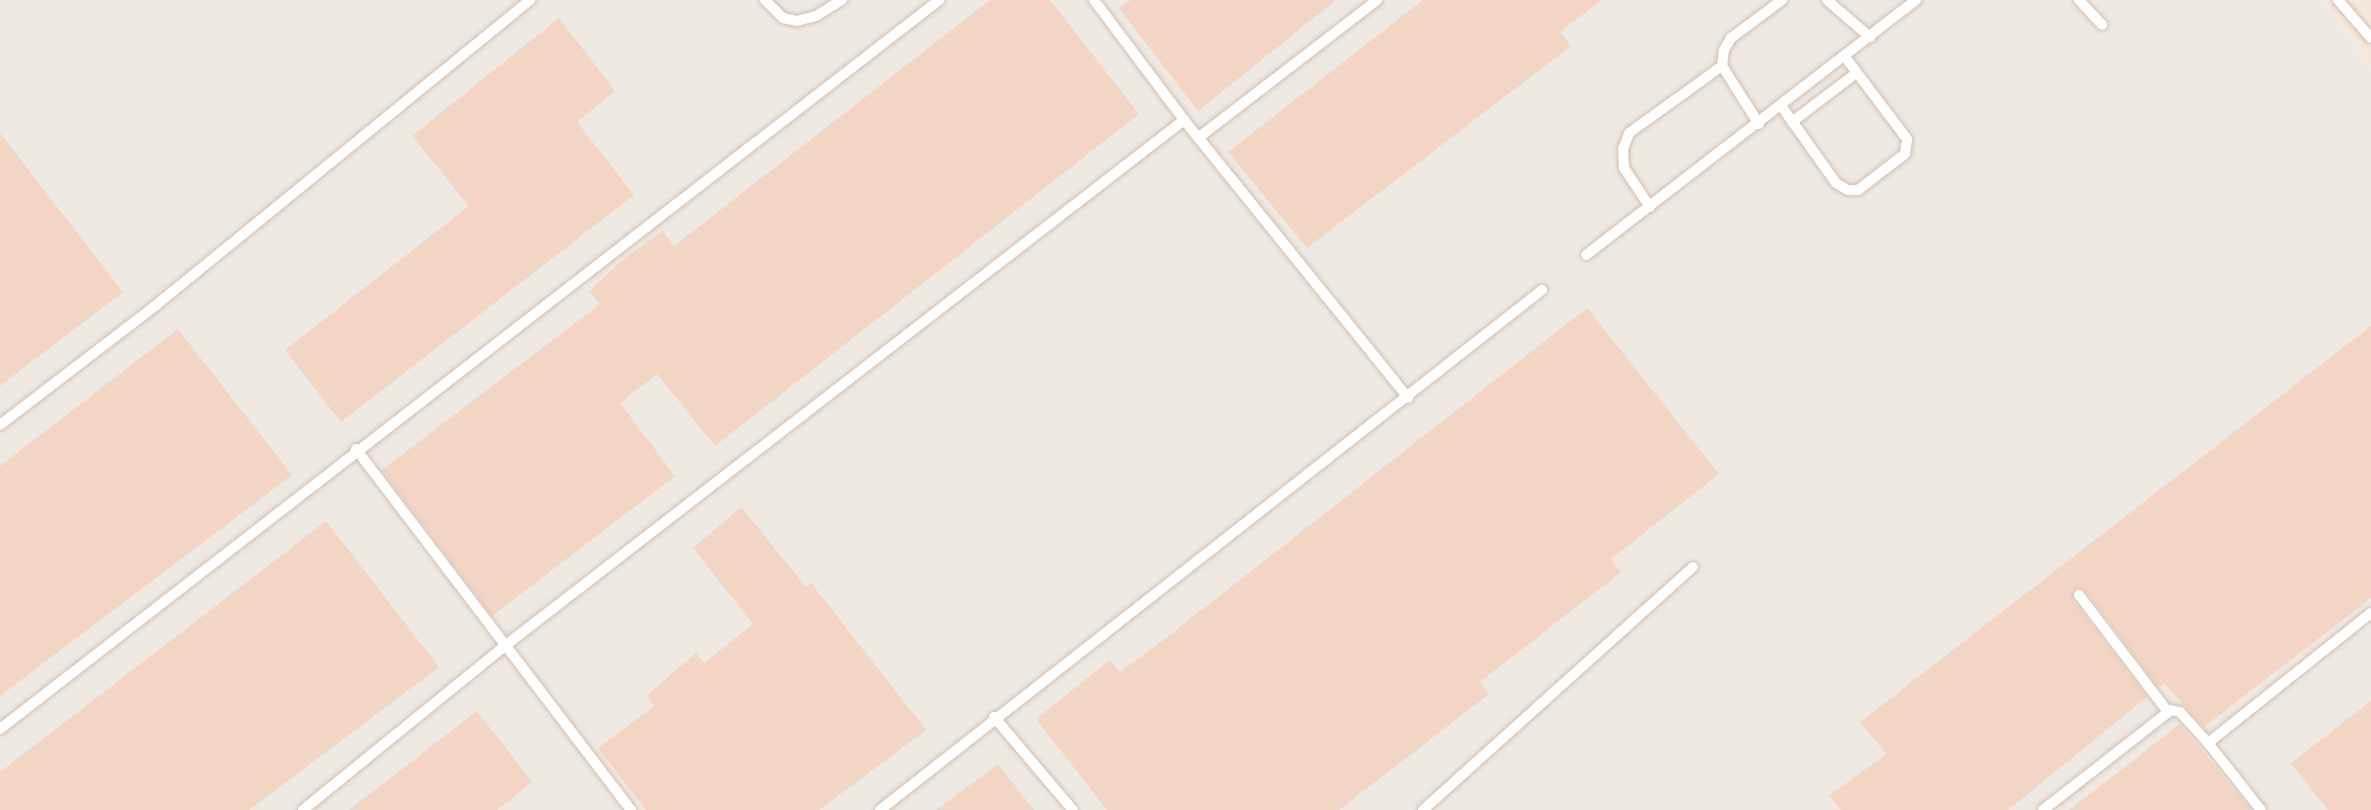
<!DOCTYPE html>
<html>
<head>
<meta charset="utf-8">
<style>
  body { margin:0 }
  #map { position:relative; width:2371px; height:810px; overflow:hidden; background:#fdf6ec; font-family:"Asap Condensed",sans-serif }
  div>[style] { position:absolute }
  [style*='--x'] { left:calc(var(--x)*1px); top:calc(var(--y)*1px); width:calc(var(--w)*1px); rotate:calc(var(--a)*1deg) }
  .residential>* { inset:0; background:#f5e8da }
  .industrial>* { inset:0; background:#efe9e4 }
  .building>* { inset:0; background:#f3d5c3 }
  .roads { filter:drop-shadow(0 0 2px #d1beb0) drop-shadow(0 0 2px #d1beb0) }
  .lane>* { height:10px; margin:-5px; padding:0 5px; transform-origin:5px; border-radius:5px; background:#fff }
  span { translate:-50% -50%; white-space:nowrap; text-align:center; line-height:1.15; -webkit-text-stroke:4.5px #fffaf3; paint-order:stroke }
</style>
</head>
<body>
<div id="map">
  <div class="residential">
    <i style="clip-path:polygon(2322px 0,2371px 0,2371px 67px)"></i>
  </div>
  <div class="industrial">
    <i style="clip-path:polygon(0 0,2322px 0,2371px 67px,2371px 810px,0 810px)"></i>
  </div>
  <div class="building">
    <i style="clip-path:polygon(990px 0,1050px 0,1139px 114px,715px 446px,657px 374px,620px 403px,675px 476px,492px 616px,382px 470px,600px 304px,589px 291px,625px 258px,663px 231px,674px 246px)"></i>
    <i style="clip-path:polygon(1131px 0,1336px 0,1198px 111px,1119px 8px)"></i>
    <i style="clip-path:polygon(1423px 0,1602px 0,1560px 32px,1571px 46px,1307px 248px,1228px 152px)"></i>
    <i style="clip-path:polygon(559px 18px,615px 91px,577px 122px,634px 195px,341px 422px,285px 350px,469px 206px,412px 136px)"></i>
    <i style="clip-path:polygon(0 133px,123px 292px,0 386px)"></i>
    <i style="clip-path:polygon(1587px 308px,1719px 474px,1611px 559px,1621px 572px,1480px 682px,1489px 694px,1339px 810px,1107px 810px,1036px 719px,1110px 660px,1120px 672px,1162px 641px)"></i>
    <i style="clip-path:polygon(2371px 326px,2371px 598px,2204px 727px,2164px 683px,2159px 688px,2085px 590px,2077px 588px,2073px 600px,2147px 697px,2008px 810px,1841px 810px,1829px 796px,1886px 754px,1860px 722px)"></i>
    <i style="clip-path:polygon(178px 329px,292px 475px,0 696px,0 466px)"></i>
    <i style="clip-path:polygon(741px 507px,806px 587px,811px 583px,926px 730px,819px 810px,646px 810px,598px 748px,654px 706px,646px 696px,696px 653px,704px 663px,753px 624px,693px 548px)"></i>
    <i style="clip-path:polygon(326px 521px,439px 667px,249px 810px,0 810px,0 772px)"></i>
    <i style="clip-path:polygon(2371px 701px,2371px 810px,2328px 810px,2291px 763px)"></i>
    <i style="clip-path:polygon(477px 711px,532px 782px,497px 810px,349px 810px)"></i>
    <i style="clip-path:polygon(2180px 724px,2251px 810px,2069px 810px,2134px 760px)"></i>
    <i style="clip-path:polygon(998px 764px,1034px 810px,936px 810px)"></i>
  </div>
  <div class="roads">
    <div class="lane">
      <i style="--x:765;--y:0;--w:25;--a:45"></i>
      <i style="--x:783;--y:18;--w:14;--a:12"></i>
      <i style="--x:797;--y:21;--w:20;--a:-15"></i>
      <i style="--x:816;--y:16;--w:31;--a:-32"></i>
      <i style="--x:1094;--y:0;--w:150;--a:53.1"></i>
      <i style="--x:1184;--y:120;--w:357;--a:51.1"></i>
      <i style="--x:1827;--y:0;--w:57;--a:40.7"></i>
      <i style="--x:2079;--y:0;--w:34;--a:47"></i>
      <i style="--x:2338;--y:0;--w:50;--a:49"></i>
      <i style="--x:1782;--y:107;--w:93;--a:54.6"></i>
      <i style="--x:1836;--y:183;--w:14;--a:30"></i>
      <i style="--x:1848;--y:190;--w:10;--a:0"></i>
      <i style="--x:1858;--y:190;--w:59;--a:-37.5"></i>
      <i style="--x:1905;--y:154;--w:15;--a:-82"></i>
      <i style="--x:1907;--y:139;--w:103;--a:-127.1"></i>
      <i style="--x:1792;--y:122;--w:79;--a:-37.3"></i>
      <i style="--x:1759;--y:124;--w:69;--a:-122.5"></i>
      <i style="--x:1722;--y:66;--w:16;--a:-83"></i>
      <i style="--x:1724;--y:50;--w:14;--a:-60"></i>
      <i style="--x:1731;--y:38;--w:64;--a:-36.7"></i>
      <i style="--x:1198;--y:138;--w:226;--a:-37.6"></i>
      <i style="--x:1650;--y:207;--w:47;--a:-123.7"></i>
      <i style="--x:1624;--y:168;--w:19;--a:-93"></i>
      <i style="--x:1623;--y:149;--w:17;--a:-69"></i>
      <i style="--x:1629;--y:133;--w:115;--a:-35.8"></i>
      <i style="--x:1586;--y:255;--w:417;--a:-37.7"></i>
      <i style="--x:0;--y:425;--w:195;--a:-37.5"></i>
      <i style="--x:155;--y:306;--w:484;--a:-39.2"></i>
      <i style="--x:356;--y:449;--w:454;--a:52.7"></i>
      <i style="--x:2079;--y:595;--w:147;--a:52.7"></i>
      <i style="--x:994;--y:717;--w:122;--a:49.7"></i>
      <i style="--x:0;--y:729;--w:1189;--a:-37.82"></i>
      <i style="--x:2208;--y:743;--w:85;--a:51.7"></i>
      <i style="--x:303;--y:810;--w:262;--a:-39.1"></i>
      <i style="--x:506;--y:645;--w:858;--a:-37.75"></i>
      <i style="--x:880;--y:810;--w:842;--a:-38.15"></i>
      <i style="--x:1423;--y:810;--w:363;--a:-42"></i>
      <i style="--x:2043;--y:810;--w:162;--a:-38"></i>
      <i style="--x:2171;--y:710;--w:9;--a:13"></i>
      <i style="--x:2180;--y:712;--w:42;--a:47.9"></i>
      <i style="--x:2208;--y:743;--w:208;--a:-38.6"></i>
    </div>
  </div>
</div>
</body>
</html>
